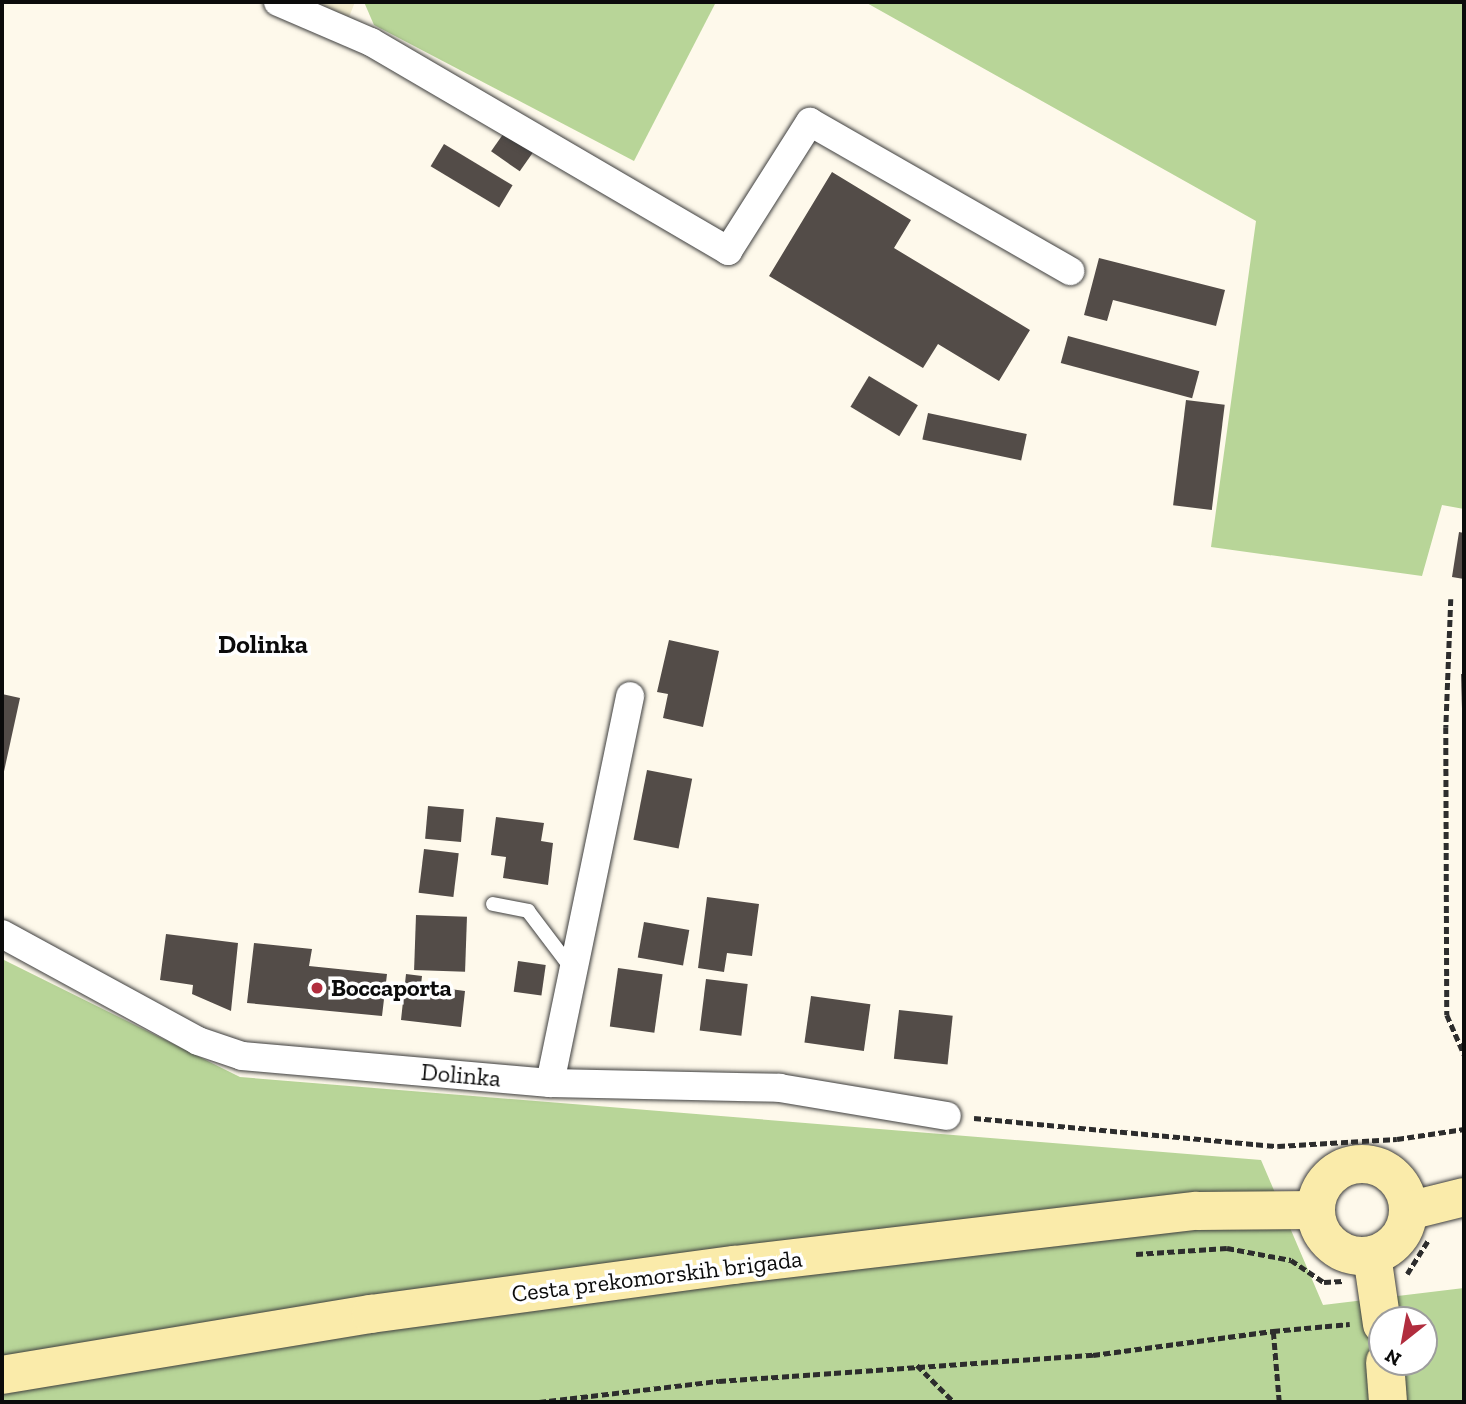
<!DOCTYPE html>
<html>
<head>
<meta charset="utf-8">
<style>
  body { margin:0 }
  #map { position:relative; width:1466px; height:1404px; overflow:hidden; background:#fef9eb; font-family:"Zilla Slab",serif }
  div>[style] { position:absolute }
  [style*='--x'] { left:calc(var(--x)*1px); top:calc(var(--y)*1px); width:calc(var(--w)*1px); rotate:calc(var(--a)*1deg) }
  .farmland>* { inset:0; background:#f2eccd }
  .forest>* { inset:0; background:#b8d598 }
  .building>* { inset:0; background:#534c48; transform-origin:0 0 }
  .path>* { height:4.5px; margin-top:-2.25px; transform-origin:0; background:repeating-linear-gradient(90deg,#2d2d2d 0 7px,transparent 0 10.5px) }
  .roads { filter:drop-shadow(0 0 2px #3e3e3e) drop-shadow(0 0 2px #3e3e3e) }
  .lane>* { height:14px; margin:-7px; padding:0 7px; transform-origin:7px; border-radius:7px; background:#fff }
  .street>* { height:28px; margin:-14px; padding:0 14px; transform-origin:14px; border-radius:14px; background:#fff }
  .secondary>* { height:38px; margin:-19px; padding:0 19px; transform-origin:19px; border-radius:19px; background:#faebaa }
  .secondary>.ring { margin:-19px; padding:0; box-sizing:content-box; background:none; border:38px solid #faebaa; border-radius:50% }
  .dots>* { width:19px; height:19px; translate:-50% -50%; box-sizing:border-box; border:4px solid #fff; border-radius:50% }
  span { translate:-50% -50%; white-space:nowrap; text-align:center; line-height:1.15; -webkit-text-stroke:7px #fff; paint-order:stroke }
  .poi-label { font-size:24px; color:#0b0b0b; font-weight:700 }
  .left { translate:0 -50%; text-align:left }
  .street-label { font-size:24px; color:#0b0b0b }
  .neighbourhood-label { font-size:26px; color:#0b0b0b; font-weight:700 }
  .frame { position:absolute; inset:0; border:4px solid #0b0b0b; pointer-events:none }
  .north { position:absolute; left:1368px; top:1306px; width:70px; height:70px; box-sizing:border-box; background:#fff; border:2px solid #9d9d9d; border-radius:50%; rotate:211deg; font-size:19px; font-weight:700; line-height:28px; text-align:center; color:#0b0b0b }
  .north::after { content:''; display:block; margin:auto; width:24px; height:32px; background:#b12d3e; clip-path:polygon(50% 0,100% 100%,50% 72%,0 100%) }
</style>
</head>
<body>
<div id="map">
  <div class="farmland">
    <i style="clip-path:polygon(315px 2px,355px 2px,349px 17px)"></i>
  </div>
  <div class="forest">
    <i style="clip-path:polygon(364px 2px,716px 2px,634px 161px,374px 25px)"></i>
    <i style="clip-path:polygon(865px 2px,1464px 2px,1464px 509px,1442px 505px,1422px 576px,1211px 547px,1256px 221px)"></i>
    <i style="clip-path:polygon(evenodd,2px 959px,240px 1077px,1261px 1160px,1323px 1305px,1464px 1288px,1464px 1402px,2px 1402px,2px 959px,1382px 1320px,1424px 1320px,1424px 1362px,1382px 1362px,1382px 1320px)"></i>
  </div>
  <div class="building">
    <i style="left:506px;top:130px;width:35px;height:26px;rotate:35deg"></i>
    <i style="left:444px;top:144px;width:80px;height:26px;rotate:31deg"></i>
    <i style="clip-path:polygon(832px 172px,911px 220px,894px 248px,1030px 330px,999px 381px,938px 344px,923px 368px,769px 276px)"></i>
    <i style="clip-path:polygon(1099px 258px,1225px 290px,1216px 326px,1113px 300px,1107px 321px,1084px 315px)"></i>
    <i style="left:1068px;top:336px;width:136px;height:28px;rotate:15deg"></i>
    <i style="left:869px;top:376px;width:57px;height:36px;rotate:31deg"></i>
    <i style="left:1186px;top:400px;width:39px;height:106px;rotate:7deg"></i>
    <i style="left:928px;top:413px;width:101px;height:27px;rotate:12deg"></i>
    <i style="clip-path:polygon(1459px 532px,1464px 533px,1464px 579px,1452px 577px)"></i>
    <i style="clip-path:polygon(669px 640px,719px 651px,703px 727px,663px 718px,668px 694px,657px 692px)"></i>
    <i style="clip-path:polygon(1461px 674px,1464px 674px,1464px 709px,1462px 709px)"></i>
    <i style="clip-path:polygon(2px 694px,20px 698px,3px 776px,2px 776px)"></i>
    <i style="left:647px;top:770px;width:46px;height:71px;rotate:11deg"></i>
    <i style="left:428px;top:806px;width:36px;height:33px;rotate:5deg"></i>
    <i style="clip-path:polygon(496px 817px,544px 823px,541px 841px,553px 843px,548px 885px,503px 878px,506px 857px,491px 855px)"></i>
    <i style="left:424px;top:849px;width:35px;height:44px;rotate:7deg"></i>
    <i style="clip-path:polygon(707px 897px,759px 904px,752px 956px,727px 953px,724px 972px,698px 968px)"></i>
    <i style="left:416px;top:915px;width:51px;height:55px;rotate:2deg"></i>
    <i style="left:644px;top:922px;width:46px;height:36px;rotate:10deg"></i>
    <i style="clip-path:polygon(166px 934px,238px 943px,231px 1011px,192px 994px,193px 985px,160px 980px)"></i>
    <i style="clip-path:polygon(254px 943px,312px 949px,309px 966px,387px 974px,382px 1016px,247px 1003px)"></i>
    <i style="left:518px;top:961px;width:28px;height:31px;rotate:8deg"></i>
    <i style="left:618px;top:968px;width:45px;height:59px;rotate:8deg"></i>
    <i style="clip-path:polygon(406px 974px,422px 976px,421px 985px,465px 991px,461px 1027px,401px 1020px)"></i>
    <i style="left:706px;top:979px;width:42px;height:52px;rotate:7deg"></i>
    <i style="left:811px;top:996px;width:60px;height:47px;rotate:8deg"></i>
    <i style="left:899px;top:1010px;width:54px;height:49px;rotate:6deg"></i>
  </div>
  <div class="path">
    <i style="--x:1451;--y:599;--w:128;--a:92.2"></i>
    <i style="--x:1446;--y:727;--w:288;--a:89.8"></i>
    <i style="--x:1447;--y:1015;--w:43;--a:66.4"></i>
    <i style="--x:974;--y:1118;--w:305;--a:5.3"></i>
    <i style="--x:1278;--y:1146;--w:119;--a:-3.4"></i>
    <i style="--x:1397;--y:1139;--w:68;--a:-8.5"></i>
    <i style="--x:1136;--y:1254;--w:91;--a:-3.8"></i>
    <i style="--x:1227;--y:1248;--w:65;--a:10.6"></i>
    <i style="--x:1291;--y:1260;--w:40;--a:34"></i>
    <i style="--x:1324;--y:1282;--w:19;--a:-3"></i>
    <i style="--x:1407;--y:1274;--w:39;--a:-58"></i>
    <i style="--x:917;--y:1365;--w:52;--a:45"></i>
    <i style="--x:539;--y:1402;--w:181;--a:-6.7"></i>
    <i style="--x:719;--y:1381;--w:375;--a:-4"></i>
    <i style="--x:1093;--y:1355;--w:182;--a:-7.6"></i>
    <i style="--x:1279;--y:1402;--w:71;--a:-94.8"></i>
    <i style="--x:1273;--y:1331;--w:77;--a:-5.2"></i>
  </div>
  <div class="roads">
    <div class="lane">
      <i style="--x:493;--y:904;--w:36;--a:11"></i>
      <i style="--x:528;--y:911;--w:73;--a:52.8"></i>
    </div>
    <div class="street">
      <i style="--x:278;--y:2;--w:101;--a:23.3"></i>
      <i style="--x:371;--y:42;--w:414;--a:30.3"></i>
      <i style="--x:728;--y:251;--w:153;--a:-57.6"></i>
      <i style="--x:810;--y:122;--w:300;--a:29.8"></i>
      <i style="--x:2;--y:934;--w:223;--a:28.6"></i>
      <i style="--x:198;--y:1041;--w:46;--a:18.8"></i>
      <i style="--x:242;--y:1056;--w:309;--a:5"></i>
      <i style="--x:550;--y:1083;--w:230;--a:1.2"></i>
      <i style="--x:780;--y:1088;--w:169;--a:9.5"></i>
      <i style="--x:550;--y:1083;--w:395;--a:-78.3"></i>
    </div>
    <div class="secondary">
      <i class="ring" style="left:1316px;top:1164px;width:54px;height:54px"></i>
      <i style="--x:1408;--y:1211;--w:58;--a:-14"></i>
      <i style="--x:1372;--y:1255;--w:70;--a:81.8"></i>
      <i style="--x:1385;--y:1362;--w:40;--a:85.7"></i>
      <i style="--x:2;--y:1375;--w:374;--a:-9.4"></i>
      <i style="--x:371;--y:1314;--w:366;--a:-7.7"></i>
      <i style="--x:734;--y:1265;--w:466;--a:-6.7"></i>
      <i style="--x:1197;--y:1211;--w:119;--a:-0.5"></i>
    </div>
  </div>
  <div class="dots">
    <i style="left:317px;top:988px;background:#b12d3e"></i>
  </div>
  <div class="poi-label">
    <span class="left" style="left:331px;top:988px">Boccaporta</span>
  </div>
  <div class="street-label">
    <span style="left:461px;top:1075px;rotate:5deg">Dolinka</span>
    <span style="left:657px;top:1276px;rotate:-7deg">Cesta prekomorskih brigada</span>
  </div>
  <div class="neighbourhood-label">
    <span style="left:263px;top:645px">Dolinka</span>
  </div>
  <div class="frame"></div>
  <div class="north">N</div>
</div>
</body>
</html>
